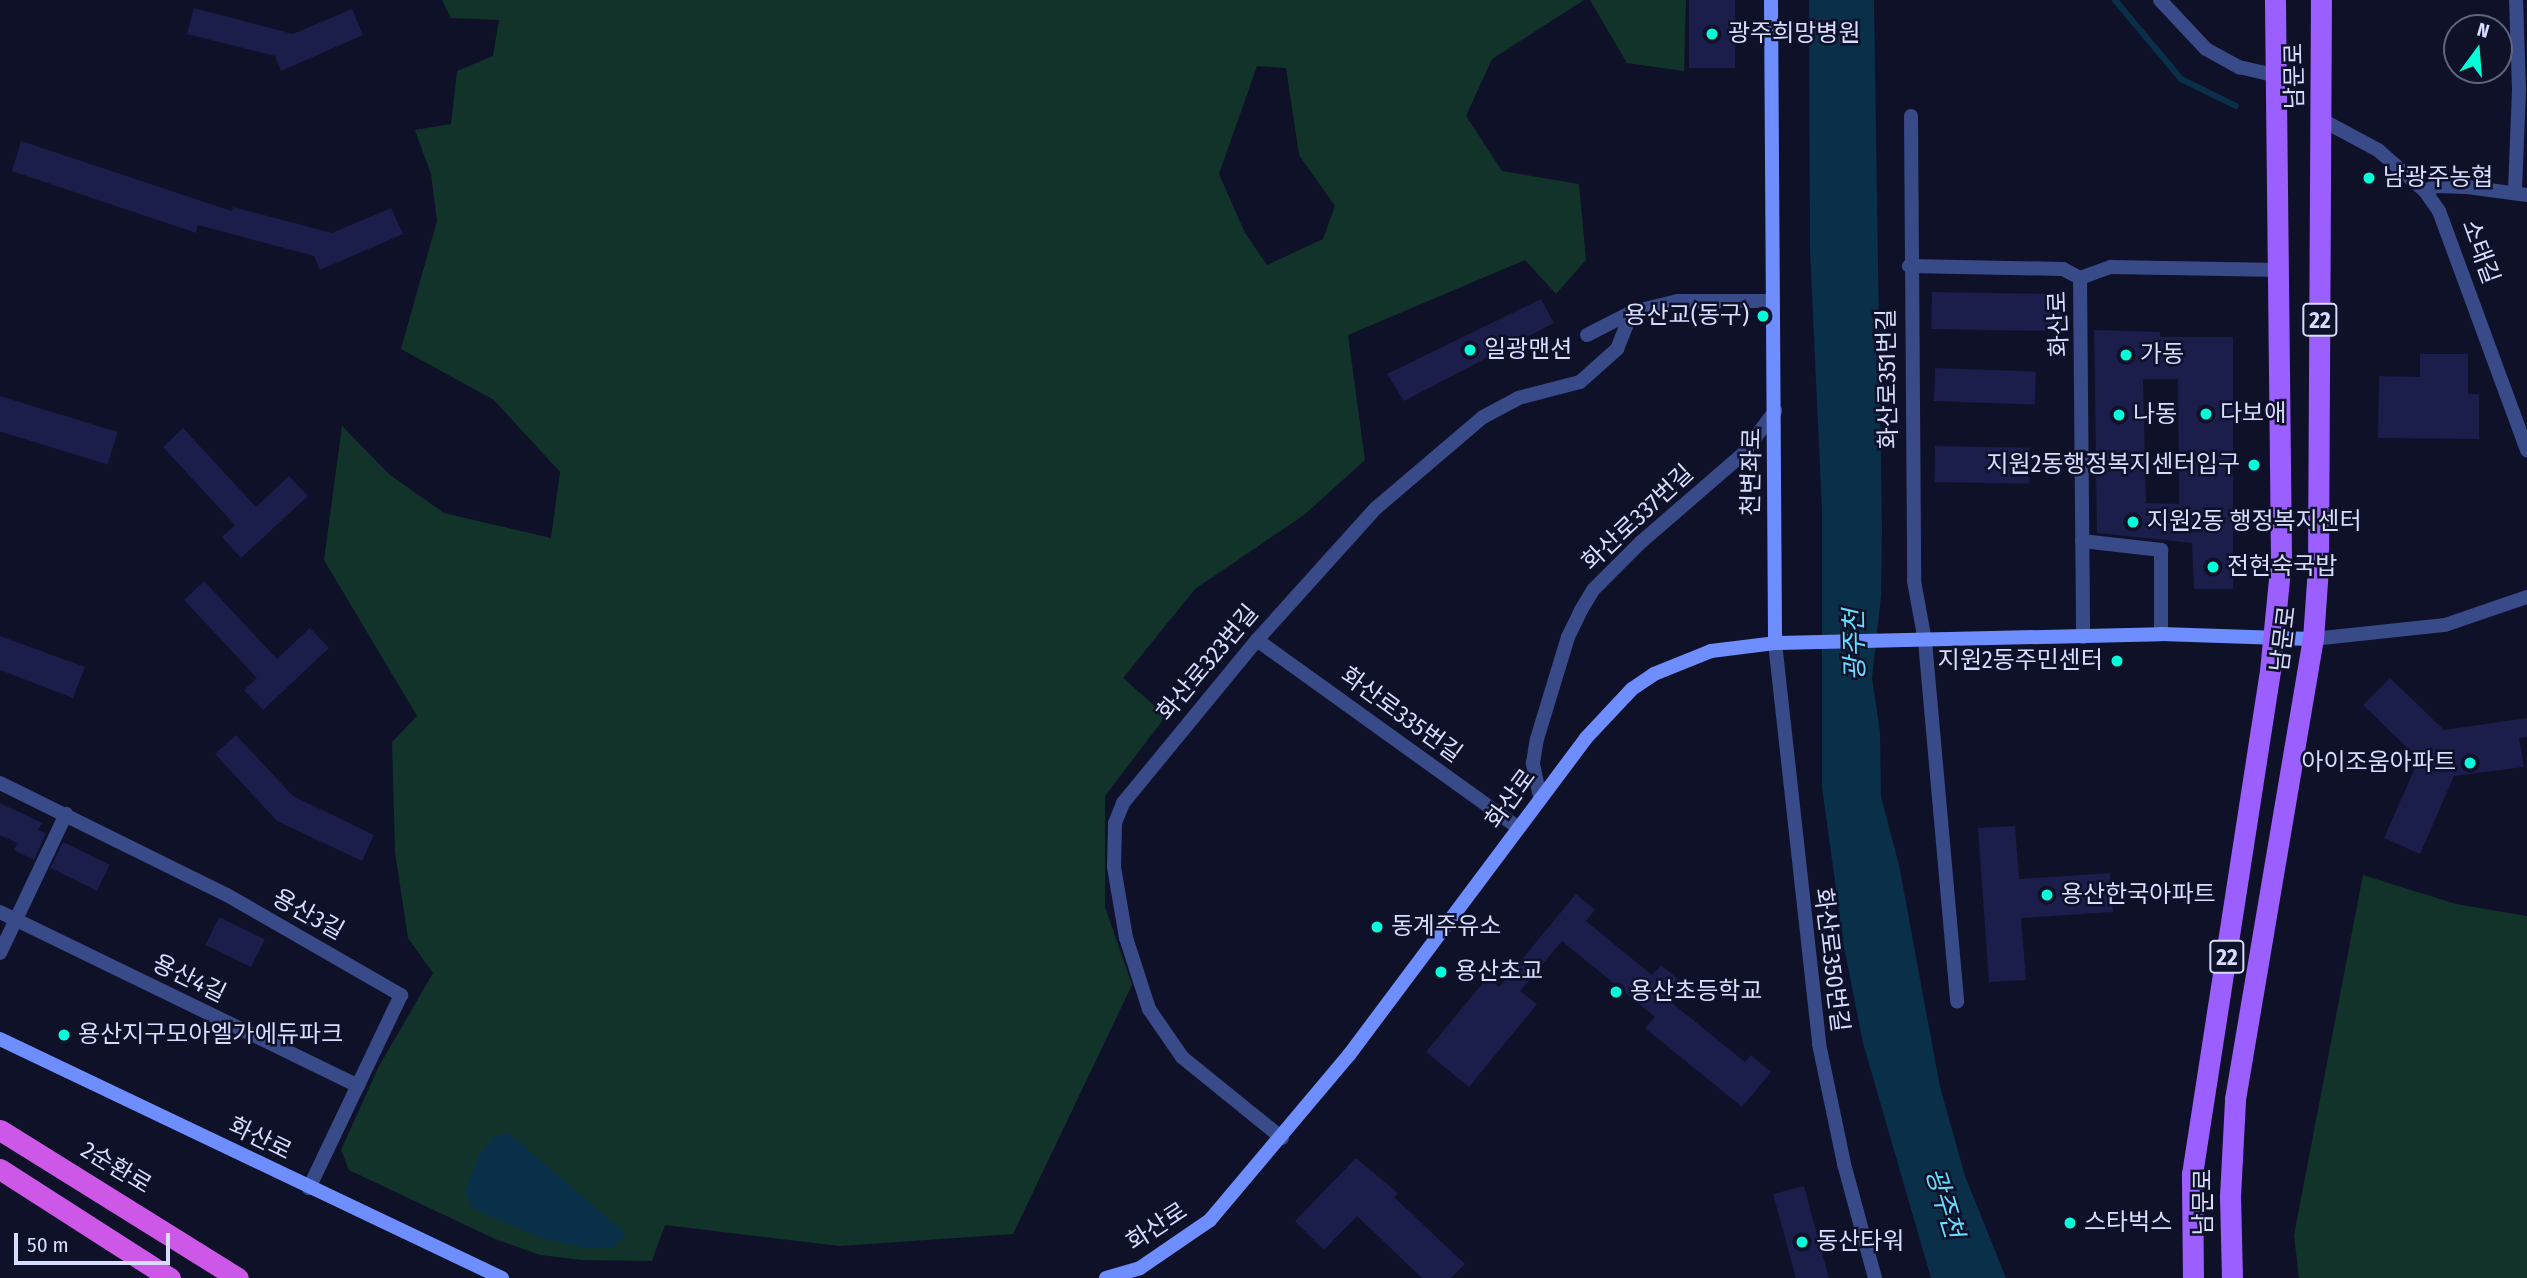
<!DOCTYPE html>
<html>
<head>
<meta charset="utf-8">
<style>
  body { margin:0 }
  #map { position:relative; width:2527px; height:1278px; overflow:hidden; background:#0f1129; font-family:"Fira Sans Condensed","Noto Sans KR",sans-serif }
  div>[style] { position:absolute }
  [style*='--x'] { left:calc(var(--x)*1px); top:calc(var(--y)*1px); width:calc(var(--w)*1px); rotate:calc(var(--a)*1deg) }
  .green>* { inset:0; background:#12332a }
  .water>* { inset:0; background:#093048 }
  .stream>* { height:6px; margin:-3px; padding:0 3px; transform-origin:3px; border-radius:3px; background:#093048 }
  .building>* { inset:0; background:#1b1d4a; transform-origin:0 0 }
  .pedestrian>* { height:14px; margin:-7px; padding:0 7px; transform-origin:7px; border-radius:7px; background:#394a89 }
  .minor>* { height:14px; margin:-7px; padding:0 7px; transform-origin:7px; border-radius:7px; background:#394a89 }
  .secondary>* { height:14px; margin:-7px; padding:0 7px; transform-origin:7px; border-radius:7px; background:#6e8eff }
  .primary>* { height:21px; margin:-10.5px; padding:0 10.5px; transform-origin:10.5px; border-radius:10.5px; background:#9b5eff }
  .trunk>* { height:21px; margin:-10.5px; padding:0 10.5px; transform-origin:10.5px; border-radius:10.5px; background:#cd58e8 }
  .dots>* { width:19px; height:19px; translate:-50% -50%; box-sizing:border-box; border:4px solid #0f1129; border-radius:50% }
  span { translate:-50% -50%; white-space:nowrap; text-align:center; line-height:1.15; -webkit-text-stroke:5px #0f1129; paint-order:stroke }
  .shield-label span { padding:2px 5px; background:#0f1129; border:2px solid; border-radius:5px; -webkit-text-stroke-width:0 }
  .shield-label { font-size:23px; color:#d7ddff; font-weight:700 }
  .poi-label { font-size:24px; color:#d7ddff }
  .left { translate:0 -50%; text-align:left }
  .right { translate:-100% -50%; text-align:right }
  .street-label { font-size:24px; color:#d7ddff }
  .water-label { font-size:26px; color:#65deff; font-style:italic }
  .north { position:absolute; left:2443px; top:14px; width:70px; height:70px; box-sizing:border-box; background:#0f1129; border:2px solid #5f637f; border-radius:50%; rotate:16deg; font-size:19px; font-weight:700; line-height:28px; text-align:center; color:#d7ddff }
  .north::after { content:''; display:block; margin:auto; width:24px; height:32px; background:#03ffda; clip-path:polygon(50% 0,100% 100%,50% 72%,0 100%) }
  .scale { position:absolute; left:14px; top:1233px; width:156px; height:32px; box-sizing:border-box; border:4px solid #d7ddff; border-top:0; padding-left:9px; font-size:21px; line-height:24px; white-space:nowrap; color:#d7ddff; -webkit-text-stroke:5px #0f1129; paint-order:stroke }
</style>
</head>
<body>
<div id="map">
  <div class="green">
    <i style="clip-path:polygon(evenodd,442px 0,1584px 0,1492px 59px,1466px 116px,1502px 171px,1579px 184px,1586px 260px,1556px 294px,1525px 260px,1348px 335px,1365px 460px,1304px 515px,1195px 589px,1123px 678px,1166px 716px,1105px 796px,1105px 907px,1132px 985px,1013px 1234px,840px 1246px,665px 1225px,652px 1261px,582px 1260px,540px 1255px,495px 1239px,349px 1170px,341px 1150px,378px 1068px,433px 973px,408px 938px,395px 852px,392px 742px,417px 716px,324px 560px,342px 426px,390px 475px,444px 513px,551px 538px,560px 472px,494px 400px,401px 349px,437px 221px,431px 174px,415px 130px,451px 124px,457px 71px,493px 56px,499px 20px,451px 18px,442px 0,1257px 66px,1286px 68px,1299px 155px,1335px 206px,1323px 239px,1267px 265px,1245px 233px,1219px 174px,1257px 66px)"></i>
    <i style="clip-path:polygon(1590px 0,1686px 0,1684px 71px,1627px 63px)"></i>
    <i style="clip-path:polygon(2363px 875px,2456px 904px,2527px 916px,2527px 1278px,2299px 1278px,2294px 1235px)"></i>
  </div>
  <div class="water">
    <i style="clip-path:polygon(1809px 0,1874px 0,1882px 530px,1881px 596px,1872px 678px,1880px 732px,1881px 797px,1899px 865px,1940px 1087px,1965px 1176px,2006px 1278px,1931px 1278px,1863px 1043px,1844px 947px,1822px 787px,1822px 510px,1810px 250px)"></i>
    <i style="clip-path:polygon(509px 1133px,626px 1234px,613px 1248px,581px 1247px,539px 1237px,472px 1208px,465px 1191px,479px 1155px,495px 1136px)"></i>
  </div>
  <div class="stream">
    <i style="--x:2115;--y:0;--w:103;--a:50.1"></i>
    <i style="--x:2181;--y:79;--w:61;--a:26.1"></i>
  </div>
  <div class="building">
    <i style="left:1689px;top:0;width:46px;height:68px"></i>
    <i style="clip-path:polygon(194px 8px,293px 34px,352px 9px,363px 35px,281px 71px,275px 56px,187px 34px)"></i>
    <i style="clip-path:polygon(21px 141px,232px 211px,233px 207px,332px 233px,391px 208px,403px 234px,320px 270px,314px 256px,198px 225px,196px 233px,12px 171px)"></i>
    <i style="left:1932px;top:292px;width:130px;height:37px;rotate:1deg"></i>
    <i style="clip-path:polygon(1541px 299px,1554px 323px,1404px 401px,1387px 374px)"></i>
    <i style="clip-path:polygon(evenodd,2094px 330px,2160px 332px,2160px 337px,2233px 337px,2233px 589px,2194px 589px,2192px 543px,2097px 533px,2094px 330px,2143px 379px,2178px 379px,2179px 504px,2146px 503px,2143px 379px)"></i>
    <i style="clip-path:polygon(2420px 354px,2468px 354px,2468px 394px,2479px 394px,2479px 439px,2378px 438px,2379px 376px,2420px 377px)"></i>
    <i style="left:1935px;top:368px;width:101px;height:33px;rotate:2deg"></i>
    <i style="left:0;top:396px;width:123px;height:34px;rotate:17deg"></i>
    <i style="clip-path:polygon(183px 428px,256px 507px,289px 476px,308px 496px,241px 558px,222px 537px,235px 525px,163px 447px)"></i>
    <i style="left:1935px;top:446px;width:95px;height:36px;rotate:1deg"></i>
    <i style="clip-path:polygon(204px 581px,277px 659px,310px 628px,329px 648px,263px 710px,244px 690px,257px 678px,184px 600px)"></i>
    <i style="clip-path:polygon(0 636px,85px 667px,73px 698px,0 670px)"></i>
    <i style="clip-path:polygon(2390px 678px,2444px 730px,2527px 718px,2527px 737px,2519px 738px,2524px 767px,2454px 776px,2420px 854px,2384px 838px,2419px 759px,2363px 705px)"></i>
    <i style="clip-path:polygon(236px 735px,293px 796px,374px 835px,362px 861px,277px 821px,215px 754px)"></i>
    <i style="clip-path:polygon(0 803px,42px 823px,38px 830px,46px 833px,34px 860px,14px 850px,17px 843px,0 835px)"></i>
    <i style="clip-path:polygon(2015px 826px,2019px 879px,2110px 873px,2113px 912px,2021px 918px,2026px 980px,1989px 982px,1978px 828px)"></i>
    <i style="left:63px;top:842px;width:52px;height:29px;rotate:26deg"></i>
    <i style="clip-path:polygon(1576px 894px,1595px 910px,1586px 921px,1652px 975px,1661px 965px,1681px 982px,1667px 999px,1745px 1062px,1751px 1055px,1771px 1072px,1742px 1107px,1645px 1028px,1655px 1017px,1562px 941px,1520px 991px,1537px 1004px,1469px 1087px,1426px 1052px,1487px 978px,1499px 987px)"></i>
    <i style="left:219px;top:917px;width:51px;height:31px;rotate:26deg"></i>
    <i style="clip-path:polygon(1356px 1158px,1398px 1193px,1394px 1197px,1465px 1264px,1451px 1278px,1422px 1278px,1357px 1216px,1324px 1250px,1295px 1221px)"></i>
    <i style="clip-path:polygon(1804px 1186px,1809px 1205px,1829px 1278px,1796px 1278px,1773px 1194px)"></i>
  </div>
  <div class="pedestrian">
    <i style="--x:2082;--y:541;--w:80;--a:6.5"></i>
    <i style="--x:2161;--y:550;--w:84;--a:90"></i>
    <i style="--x:0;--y:953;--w:154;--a:-64.6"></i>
  </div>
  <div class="minor">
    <i style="--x:2160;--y:0;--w:67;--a:46.8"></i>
    <i style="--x:2206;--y:49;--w:38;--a:29"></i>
    <i style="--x:2239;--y:67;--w:37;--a:13"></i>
    <i style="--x:1911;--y:116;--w:465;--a:89.6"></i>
    <i style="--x:1914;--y:581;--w:61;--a:79.6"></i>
    <i style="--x:1925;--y:641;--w:362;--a:84.9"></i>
    <i style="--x:2322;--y:120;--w:64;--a:28.2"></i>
    <i style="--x:2378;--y:150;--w:62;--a:41.1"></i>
    <i style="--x:2425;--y:191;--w:24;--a:55"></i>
    <i style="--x:2439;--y:211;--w:255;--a:69.8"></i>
    <i style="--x:2515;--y:190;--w:101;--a:-87.7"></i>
    <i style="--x:2519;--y:89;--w:89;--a:-91.9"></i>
    <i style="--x:2425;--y:191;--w:13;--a:-23"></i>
    <i style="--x:2437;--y:186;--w:30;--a:2"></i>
    <i style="--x:2467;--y:187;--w:61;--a:7.6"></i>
    <i style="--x:1909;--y:266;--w:154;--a:1.1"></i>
    <i style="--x:2063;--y:269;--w:19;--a:28"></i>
    <i style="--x:2080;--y:278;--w:359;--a:89.5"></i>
    <i style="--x:2080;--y:278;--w:33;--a:-20"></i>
    <i style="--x:2111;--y:267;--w:169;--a:1"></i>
    <i style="--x:1587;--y:335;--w:51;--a:-27.1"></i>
    <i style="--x:1632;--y:312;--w:47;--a:-13.4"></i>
    <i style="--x:1678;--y:301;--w:94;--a:0"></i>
    <i style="--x:2313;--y:639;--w:133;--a:-6.1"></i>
    <i style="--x:2445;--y:625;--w:87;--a:-18.9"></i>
    <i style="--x:1257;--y:640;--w:322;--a:35.7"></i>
    <i style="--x:1775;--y:643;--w:403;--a:83.7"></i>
    <i style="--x:1819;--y:1044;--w:123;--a:78.2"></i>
    <i style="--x:1844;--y:1164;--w:118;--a:74.8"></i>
    <i style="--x:0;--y:783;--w:253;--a:26.3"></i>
    <i style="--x:227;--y:895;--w:201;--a:29.9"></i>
    <i style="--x:401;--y:995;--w:214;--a:115.5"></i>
    <i style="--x:1540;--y:797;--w:35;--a:-102"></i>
    <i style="--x:1533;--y:763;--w:24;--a:-81"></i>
    <i style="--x:1537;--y:739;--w:107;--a:-73.1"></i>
    <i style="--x:1568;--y:637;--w:30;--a:-64"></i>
    <i style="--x:1581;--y:610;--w:23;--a:-59"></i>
    <i style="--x:1593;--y:590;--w:68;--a:-45"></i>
    <i style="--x:1641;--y:542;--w:135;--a:-40.8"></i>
    <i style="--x:1743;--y:454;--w:54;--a:-53.3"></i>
    <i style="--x:0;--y:912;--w:398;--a:25.9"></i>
    <i style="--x:1282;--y:1138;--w:129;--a:-141"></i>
    <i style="--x:1182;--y:1057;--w:58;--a:-124.5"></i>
    <i style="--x:1149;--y:1009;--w:75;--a:-107.9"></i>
    <i style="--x:1126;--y:938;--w:72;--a:-99.6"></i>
    <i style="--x:1114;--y:867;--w:44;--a:-88.7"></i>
    <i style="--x:1115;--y:823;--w:22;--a:-68"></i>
    <i style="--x:1123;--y:803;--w:211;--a:-50.6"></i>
    <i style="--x:1257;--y:640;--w:178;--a:-48"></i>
    <i style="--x:1376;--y:508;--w:140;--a:-40.4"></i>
    <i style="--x:1483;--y:417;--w:40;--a:-28"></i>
    <i style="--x:1518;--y:398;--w:64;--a:-14.5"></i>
    <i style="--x:1580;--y:382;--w:50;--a:-41.7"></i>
    <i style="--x:1617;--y:349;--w:40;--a:-68"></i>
  </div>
  <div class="secondary">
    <i style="--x:1771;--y:0;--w:643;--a:89.64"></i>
    <i style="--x:0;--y:1039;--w:556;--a:25.46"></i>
    <i style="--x:1106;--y:1278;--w:35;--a:-16"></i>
    <i style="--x:1140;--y:1268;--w:85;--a:-34.4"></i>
    <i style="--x:1210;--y:1220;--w:216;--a:-49.9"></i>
    <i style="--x:1349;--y:1055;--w:396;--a:-53.2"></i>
    <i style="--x:1586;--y:738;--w:67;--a:-46.8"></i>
    <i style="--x:1632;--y:689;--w:27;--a:-34"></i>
    <i style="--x:1654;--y:674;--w:61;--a:-22"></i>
    <i style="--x:1711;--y:651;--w:64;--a:-7.1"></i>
    <i style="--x:1775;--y:643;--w:386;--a:-1.3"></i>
    <i style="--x:2161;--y:634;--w:152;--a:1.9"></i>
  </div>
  <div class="primary">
    <i style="--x:2193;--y:1278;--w:104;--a:-90.6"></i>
    <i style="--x:2192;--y:1174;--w:509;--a:-81.19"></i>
    <i style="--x:2270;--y:671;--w:114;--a:-84.4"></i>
    <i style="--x:2281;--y:558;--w:558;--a:-90.62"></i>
    <i style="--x:2232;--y:1278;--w:82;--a:-91.4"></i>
    <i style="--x:2230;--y:1196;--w:97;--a:-87"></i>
    <i style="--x:2235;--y:1099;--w:467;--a:-80.4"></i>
    <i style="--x:2313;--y:639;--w:72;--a:-86"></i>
    <i style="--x:2318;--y:567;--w:567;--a:-89.7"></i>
  </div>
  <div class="trunk">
    <i style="--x:0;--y:1130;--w:280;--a:31.9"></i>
    <i style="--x:0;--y:1169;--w:202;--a:32.7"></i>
  </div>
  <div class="dots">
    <i style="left:1712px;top:34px;background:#03ffda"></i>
    <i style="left:2369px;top:178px;background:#03ffda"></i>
    <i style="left:1763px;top:316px;background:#03ffda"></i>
    <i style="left:1470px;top:350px;background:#03ffda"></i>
    <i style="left:2126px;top:355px;background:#03ffda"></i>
    <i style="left:2206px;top:414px;background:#03ffda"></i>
    <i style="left:2119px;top:415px;background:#03ffda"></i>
    <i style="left:2254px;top:465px;background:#03ffda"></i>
    <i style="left:2133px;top:522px;background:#03ffda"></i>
    <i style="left:2213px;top:567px;background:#03ffda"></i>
    <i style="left:2117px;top:661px;background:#03ffda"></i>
    <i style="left:2470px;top:763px;background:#03ffda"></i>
    <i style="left:2047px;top:895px;background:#03ffda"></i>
    <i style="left:1377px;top:927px;background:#03ffda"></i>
    <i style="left:1441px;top:972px;background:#03ffda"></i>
    <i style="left:1616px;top:992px;background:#03ffda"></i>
    <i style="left:64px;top:1035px;background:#03ffda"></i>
    <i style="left:2070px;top:1223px;background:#03ffda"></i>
    <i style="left:1802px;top:1242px;background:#03ffda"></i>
  </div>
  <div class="shield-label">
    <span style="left:2320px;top:320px">22</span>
    <span style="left:2227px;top:957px">22</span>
  </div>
  <div class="poi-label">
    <span class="left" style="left:1728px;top:34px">광주희망병원</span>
    <span class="left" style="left:2383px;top:178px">남광주농협</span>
    <span class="right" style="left:1749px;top:316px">용산교(동구)</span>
    <span class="left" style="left:1484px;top:350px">일광맨션</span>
    <span class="left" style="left:2140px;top:355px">가동</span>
    <span class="left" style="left:2220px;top:414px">다보애</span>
    <span class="left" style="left:2133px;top:415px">나동</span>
    <span class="right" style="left:2240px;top:465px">지원2동행정복지센터입구</span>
    <span class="left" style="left:2147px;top:522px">지원2동 행정복지센터</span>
    <span class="left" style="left:2227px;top:567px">전현숙국밥</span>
    <span class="right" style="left:2103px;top:661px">지원2동주민센터</span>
    <span class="right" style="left:2456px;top:763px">아이조움아파트</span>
    <span class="left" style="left:2061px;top:895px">용산한국아파트</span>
    <span class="left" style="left:1391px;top:927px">동계주유소</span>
    <span class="left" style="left:1455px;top:972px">용산초교</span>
    <span class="left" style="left:1630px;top:992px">용산초등학교</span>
    <span class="left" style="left:78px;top:1035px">용산지구모아엘가에듀파크</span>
    <span class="left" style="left:2084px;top:1223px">스타벅스</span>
    <span class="left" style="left:1816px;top:1242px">동산타워</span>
  </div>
  <div class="street-label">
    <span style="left:2295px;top:76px;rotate:-91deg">남문로</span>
    <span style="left:2480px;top:252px;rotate:70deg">소태길</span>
    <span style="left:2059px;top:324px;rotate:-92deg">화산로</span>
    <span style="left:1888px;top:379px;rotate:-91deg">화산로351번길</span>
    <span style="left:1752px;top:472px;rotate:-89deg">천변좌로</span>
    <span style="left:1638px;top:518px;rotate:-43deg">화산로337번길</span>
    <span style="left:2284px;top:639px;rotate:-83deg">남문로</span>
    <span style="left:1208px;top:663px;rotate:-50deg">화산로323번길</span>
    <span style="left:1401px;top:715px;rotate:36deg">화산로335번길</span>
    <span style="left:1511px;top:799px;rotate:-54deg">화산로</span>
    <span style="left:308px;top:915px;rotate:29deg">용산3길</span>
    <span style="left:1831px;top:960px;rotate:83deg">화산로350번길</span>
    <span style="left:189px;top:979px;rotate:26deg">용산4길</span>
    <span style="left:260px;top:1139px;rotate:26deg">화산로</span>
    <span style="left:116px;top:1168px;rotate:31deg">2순환로</span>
    <span style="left:2204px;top:1202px;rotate:-90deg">남문로</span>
    <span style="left:1157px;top:1227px;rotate:-33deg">화산로</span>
  </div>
  <div class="water-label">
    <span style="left:1855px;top:645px;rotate:-91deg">광주천</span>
    <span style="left:1944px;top:1203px;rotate:73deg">광주천</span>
  </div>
  <div class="north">N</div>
  <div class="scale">50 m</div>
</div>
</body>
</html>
